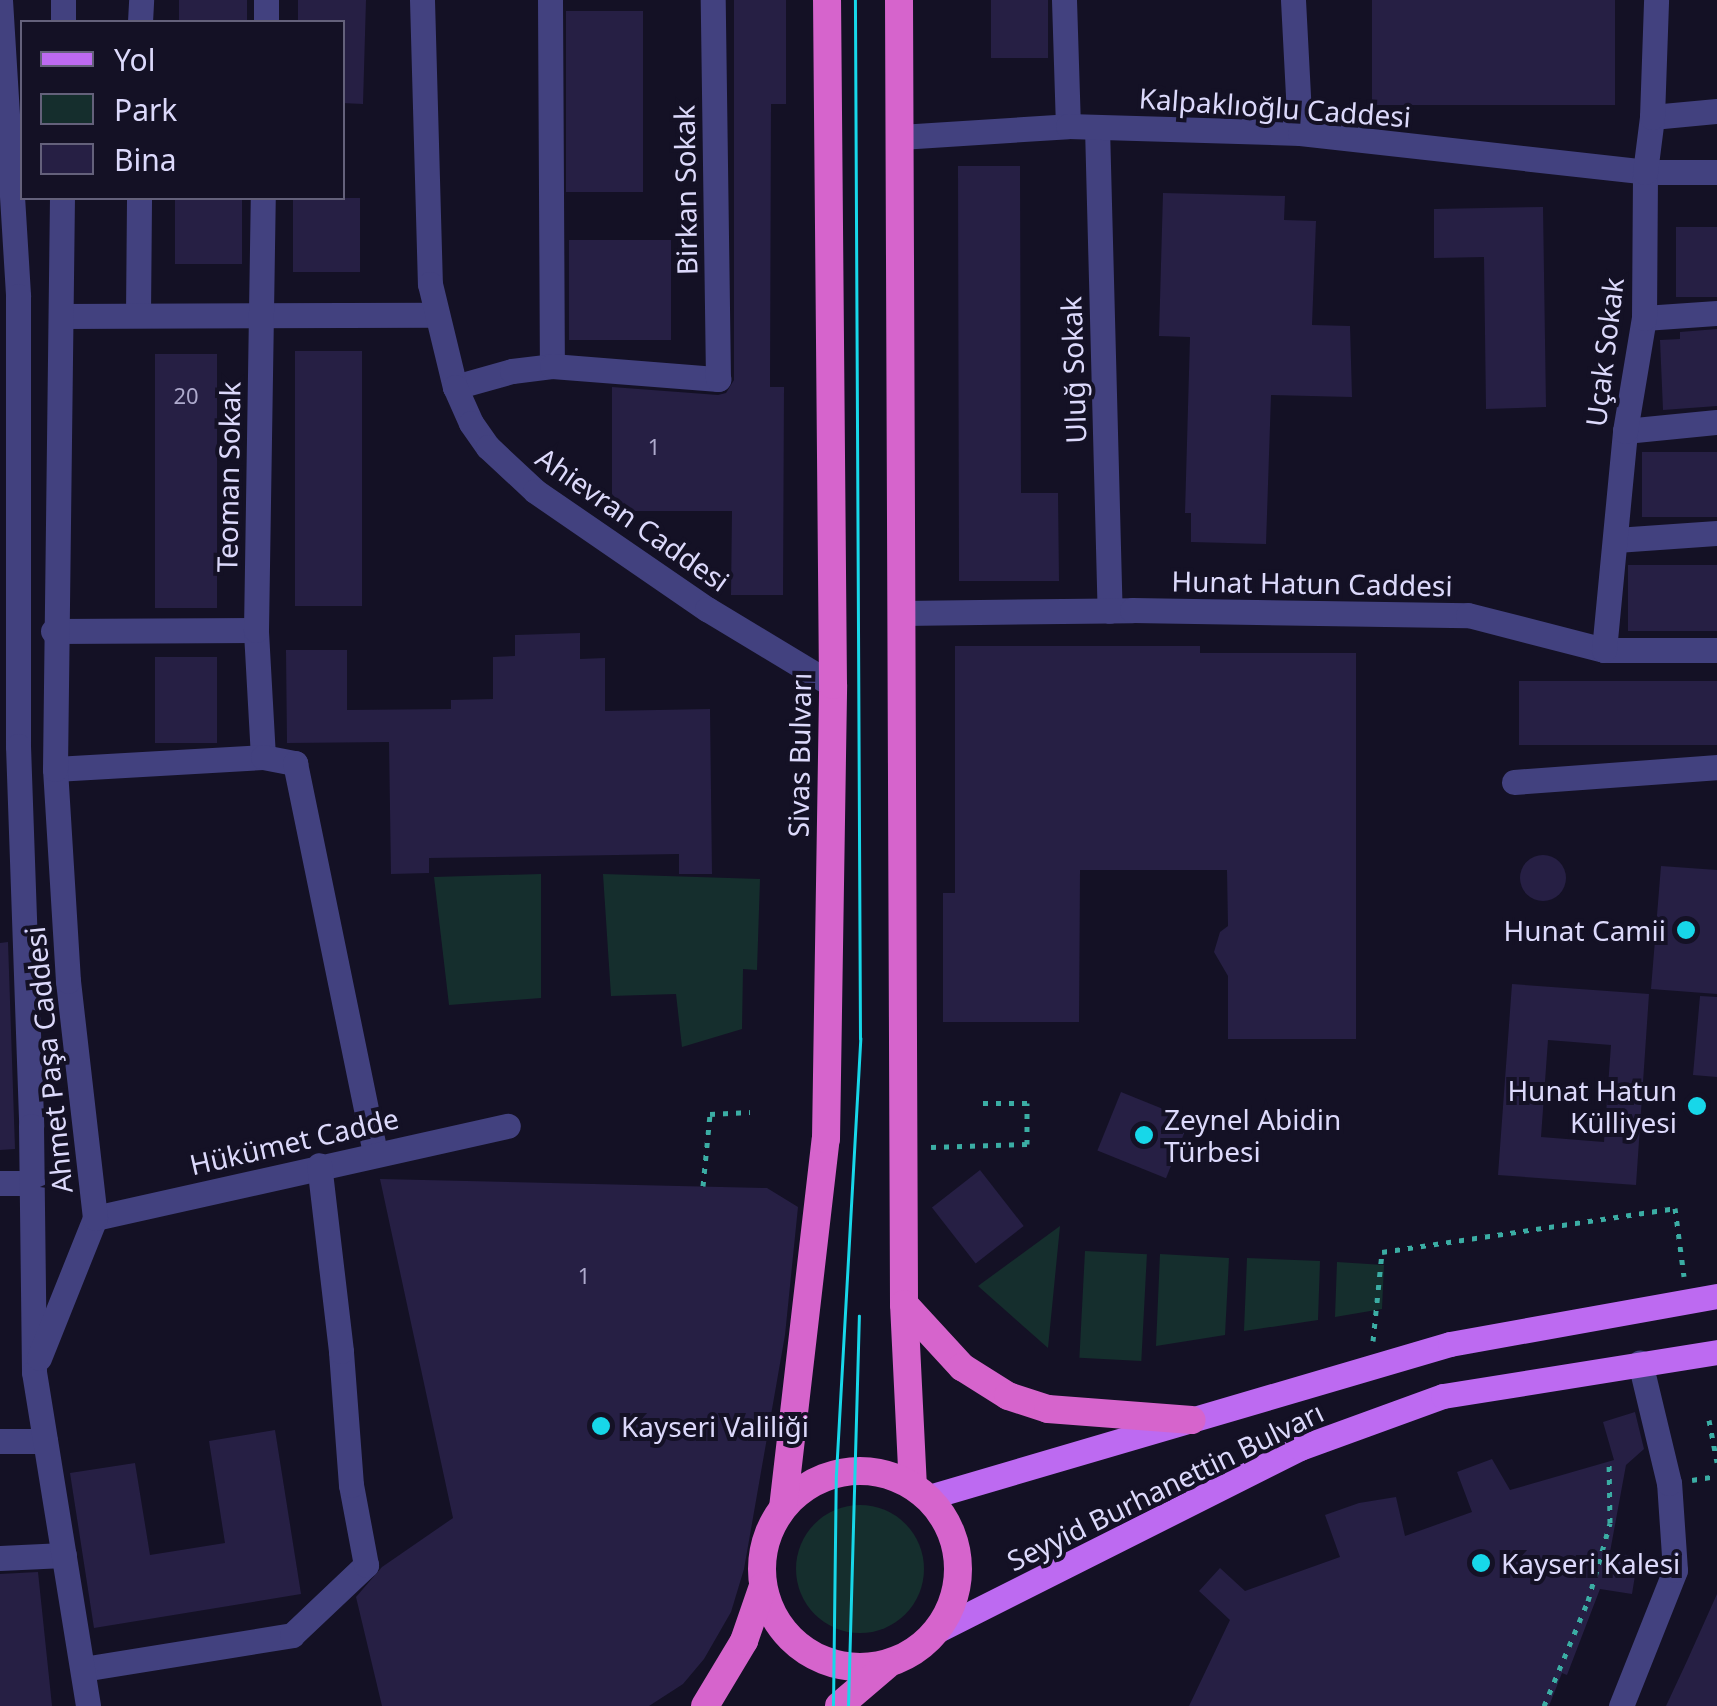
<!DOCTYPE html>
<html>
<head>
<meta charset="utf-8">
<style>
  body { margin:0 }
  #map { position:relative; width:1717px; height:1706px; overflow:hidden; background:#141125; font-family:"Noto Sans",sans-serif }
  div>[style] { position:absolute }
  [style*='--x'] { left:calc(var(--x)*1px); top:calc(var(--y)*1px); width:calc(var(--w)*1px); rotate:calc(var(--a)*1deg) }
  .green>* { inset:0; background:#152e2d; transform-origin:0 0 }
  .round { border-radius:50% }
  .building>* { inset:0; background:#261f44; transform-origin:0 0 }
  .path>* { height:5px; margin-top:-2.5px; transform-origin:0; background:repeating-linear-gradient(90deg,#3bada4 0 5px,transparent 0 13px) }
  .minor>* { height:25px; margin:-12.5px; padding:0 12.5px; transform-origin:12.5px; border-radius:12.5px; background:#42417f }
  .tertiary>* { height:25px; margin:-12.5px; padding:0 12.5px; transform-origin:12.5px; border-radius:12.5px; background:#42417f }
  .primary>* { height:25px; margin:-12.5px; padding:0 12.5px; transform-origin:12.5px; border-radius:12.5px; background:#bd6af1 }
  .trunk>* { height:28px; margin:-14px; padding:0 14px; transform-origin:14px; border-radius:14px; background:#d664cc }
  .trunk>.ring { margin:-14px; padding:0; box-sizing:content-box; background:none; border:28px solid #d664cc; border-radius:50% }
  .tram>* { height:2.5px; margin:-1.25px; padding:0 1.25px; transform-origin:1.25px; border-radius:1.25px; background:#17d7e9 }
  .dots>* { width:28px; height:28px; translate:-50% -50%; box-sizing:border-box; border:5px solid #141125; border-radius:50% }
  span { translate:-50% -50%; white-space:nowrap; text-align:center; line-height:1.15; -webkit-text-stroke:8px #141125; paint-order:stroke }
  .number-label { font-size:22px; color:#aeaacd }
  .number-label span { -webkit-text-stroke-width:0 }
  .street-label { font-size:28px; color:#dcd9fb }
  .poi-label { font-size:28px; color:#dcd9fb }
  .right { translate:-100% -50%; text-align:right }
  .left { translate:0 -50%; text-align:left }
  .legend { position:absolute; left:20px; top:20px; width:325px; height:180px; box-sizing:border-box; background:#141125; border:2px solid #64617b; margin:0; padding:12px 18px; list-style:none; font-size:30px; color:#dcd9fb }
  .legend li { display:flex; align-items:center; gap:20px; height:50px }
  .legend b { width:50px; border:2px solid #64617b }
</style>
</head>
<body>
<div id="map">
  <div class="green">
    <i style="clip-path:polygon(541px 874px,541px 998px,449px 1005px,434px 877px)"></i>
    <i style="clip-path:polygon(603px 874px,760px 879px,757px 970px,743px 969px,742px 1029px,682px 1047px,676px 994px,611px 996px)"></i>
    <i style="clip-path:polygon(1060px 1226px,1048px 1348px,978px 1286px)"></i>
    <i style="left:1085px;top:1251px;width:62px;height:107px;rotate:3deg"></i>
    <i style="clip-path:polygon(1160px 1254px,1229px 1258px,1225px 1335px,1156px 1346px)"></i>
    <i style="clip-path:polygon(1247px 1258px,1320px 1261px,1318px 1320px,1244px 1331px)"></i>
    <i style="clip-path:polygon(1337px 1262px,1384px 1265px,1382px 1309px,1335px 1317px)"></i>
    <i class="round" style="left:796px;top:1505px;width:128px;height:128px"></i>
  </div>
  <div class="building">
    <i style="left:179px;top:0;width:68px;height:22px"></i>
    <i style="clip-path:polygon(298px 0,366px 0,363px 104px,342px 103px,342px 22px,298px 22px)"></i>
    <i style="clip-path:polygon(734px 0,786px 0,786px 104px,771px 104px,770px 387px,784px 387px,783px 595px,731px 595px,732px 511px,612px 511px,612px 387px,718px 395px,726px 393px,734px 380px)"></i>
    <i style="left:991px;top:0;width:57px;height:58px"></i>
    <i style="left:1372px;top:0;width:243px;height:105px"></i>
    <i style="left:566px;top:11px;width:77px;height:181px"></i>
    <i style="clip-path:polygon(958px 166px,1020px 166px,1021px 493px,1058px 493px,1059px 581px,959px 581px)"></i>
    <i style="clip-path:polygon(1163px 193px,1285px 196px,1284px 220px,1316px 221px,1312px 325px,1350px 326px,1352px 397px,1271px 395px,1266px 544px,1191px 542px,1191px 513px,1185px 513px,1190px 337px,1159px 336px)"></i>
    <i style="left:175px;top:198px;width:67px;height:66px"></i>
    <i style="left:293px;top:198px;width:67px;height:74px"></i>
    <i style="clip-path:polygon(1543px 207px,1546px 407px,1486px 409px,1484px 257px,1434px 258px,1434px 209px)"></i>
    <i style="left:1717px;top:227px;width:70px;height:41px;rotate:90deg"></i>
    <i style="left:569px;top:240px;width:102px;height:100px"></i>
    <i style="clip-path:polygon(1717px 329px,1717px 406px,1663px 410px,1660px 340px,1680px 339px,1680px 332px)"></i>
    <i style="left:295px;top:351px;width:67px;height:255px"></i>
    <i style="left:155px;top:354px;width:62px;height:254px"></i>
    <i style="left:1717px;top:452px;width:65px;height:75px;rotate:90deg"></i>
    <i style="left:1717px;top:565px;width:66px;height:89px;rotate:90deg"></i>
    <i style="clip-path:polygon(580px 633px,580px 659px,605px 658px,605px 711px,710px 709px,712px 874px,679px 874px,679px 854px,429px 858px,429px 873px,391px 874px,389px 742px,287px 743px,286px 650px,347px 650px,347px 710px,451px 709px,451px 700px,493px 699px,493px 657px,515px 656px,515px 635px)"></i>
    <i style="clip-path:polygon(955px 646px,1200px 646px,1200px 653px,1356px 653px,1356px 1039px,1228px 1039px,1228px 976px,1214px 952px,1220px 932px,1228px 926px,1227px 870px,1080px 870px,1079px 1022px,943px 1022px,943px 893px,955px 893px)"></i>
    <i style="left:155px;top:657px;width:62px;height:86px"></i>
    <i style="left:1717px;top:681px;width:64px;height:198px;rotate:90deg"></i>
    <i class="round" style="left:1520px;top:855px;width:46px;height:46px"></i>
    <i style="clip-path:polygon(1661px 866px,1717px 870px,1717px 994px,1651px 989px)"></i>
    <i style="clip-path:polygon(8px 942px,15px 1149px,0 1150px,0 943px)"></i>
    <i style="clip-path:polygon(evenodd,1512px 984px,1649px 994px,1636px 1185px,1498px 1175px,1512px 984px,1548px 1040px,1611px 1045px,1604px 1142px,1541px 1137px,1548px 1040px)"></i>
    <i style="clip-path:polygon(1700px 996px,1717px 997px,1717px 1077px,1693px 1075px)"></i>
    <i style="left:1121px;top:1092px;width:74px;height:63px;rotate:22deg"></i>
    <i style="left:980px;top:1170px;width:71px;height:61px;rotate:52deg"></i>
    <i style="clip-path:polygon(380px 1179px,767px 1188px,798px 1207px,785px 1335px,744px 1569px,731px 1612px,704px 1659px,683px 1684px,649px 1706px,382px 1706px,356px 1597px,382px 1567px,453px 1518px)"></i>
    <i style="clip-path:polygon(1635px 1412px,1644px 1449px,1626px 1465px,1610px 1552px,1638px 1557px,1632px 1594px,1600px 1589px,1567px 1675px,1562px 1673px,1549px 1706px,1189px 1706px,1230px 1620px,1199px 1591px,1220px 1568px,1245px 1591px,1340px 1557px,1325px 1515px,1359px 1503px,1396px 1497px,1405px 1536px,1472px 1512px,1457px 1472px,1492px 1459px,1510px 1490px,1614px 1460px,1603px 1422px)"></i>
    <i style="clip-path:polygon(275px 1430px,301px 1594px,94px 1628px,70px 1473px,135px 1463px,150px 1555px,225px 1543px,209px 1441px)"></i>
    <i style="clip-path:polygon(38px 1572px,52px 1706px,0 1706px,0 1574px)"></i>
    <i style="clip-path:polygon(1717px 1594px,1717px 1706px,1666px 1706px,1687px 1661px)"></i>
  </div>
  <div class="path">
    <i style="--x:931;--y:1147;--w:96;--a:-1.8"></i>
    <i style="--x:1027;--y:1144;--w:41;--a:-90"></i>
    <i style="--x:1027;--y:1103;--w:49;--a:180"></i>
    <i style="--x:703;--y:1186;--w:72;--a:-84.4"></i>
    <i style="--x:710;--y:1114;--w:40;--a:-2.9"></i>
    <i style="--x:1373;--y:1341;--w:89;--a:-84.2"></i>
    <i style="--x:1382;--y:1252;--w:296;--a:-8.5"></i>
    <i style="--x:1675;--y:1208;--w:69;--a:82.5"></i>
    <i style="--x:1709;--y:1420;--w:43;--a:79.2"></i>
    <i style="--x:1692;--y:1480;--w:25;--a:-9"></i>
    <i style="--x:1544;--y:1706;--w:114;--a:-67.3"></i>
    <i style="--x:1588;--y:1601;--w:81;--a:-74.2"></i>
    <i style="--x:1610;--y:1523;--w:62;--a:-90.9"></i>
  </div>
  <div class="minor">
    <i style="--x:550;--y:0;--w:366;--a:89.7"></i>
    <i style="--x:1064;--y:0;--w:126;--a:88.2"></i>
    <i style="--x:1293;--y:0;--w:133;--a:87"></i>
    <i style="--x:140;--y:22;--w:22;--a:-87"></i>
    <i style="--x:266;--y:22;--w:22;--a:-90"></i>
    <i style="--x:1652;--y:117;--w:65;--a:-5.3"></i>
    <i style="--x:1097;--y:127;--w:484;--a:88.5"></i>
    <i style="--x:900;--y:137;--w:168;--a:-3.7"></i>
    <i style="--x:1068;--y:126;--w:232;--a:1.7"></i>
    <i style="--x:1300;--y:133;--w:347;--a:6.4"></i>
    <i style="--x:1645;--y:172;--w:72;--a:0"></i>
    <i style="--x:138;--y:315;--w:117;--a:-89.5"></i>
    <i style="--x:61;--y:316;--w:375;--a:-0.2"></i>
    <i style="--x:1644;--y:318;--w:73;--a:-3.9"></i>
    <i style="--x:455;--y:387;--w:59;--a:-15.7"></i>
    <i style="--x:512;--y:371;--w:40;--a:-7.1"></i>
    <i style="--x:552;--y:366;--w:167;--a:4.5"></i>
    <i style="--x:718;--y:379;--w:379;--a:-90.8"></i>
    <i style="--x:1625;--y:431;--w:92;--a:-5.6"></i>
    <i style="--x:1616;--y:540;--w:101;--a:-4"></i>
    <i style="--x:902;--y:613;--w:230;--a:-0.7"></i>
    <i style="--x:1132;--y:610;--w:336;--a:0.9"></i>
    <i style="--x:1468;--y:615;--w:140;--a:14.4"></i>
    <i style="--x:1604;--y:650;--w:113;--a:0"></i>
    <i style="--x:53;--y:631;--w:203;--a:-0.3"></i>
    <i style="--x:1604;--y:650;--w:220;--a:-84.5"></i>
    <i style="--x:1625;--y:431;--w:115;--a:-80.5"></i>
    <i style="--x:1644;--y:318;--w:146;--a:-89.6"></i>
    <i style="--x:1645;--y:172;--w:55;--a:-82.7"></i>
    <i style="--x:1652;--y:117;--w:117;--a:-88"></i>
    <i style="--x:263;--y:757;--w:127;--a:-93.2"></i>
    <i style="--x:256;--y:630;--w:432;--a:-89.1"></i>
    <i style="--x:55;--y:769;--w:208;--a:-3.3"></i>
    <i style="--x:263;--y:757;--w:33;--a:11"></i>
    <i style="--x:295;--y:763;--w:397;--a:78.4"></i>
    <i style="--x:1514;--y:782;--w:204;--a:-4.2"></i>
    <i style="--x:0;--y:1183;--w:32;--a:0"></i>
    <i style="--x:95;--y:1218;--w:423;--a:-12.6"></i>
    <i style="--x:0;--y:1441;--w:45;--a:0"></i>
    <i style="--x:0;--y:1558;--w:64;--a:-2.7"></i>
    <i style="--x:83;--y:1669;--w:212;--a:-9.2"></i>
    <i style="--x:292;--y:1635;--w:102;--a:-43.4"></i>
    <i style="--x:366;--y:1565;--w:81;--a:-100.6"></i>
    <i style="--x:351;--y:1485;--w:134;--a:-94.3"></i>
    <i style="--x:341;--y:1351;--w:187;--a:-96.7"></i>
    <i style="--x:1621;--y:1706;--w:146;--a:-68.3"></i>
    <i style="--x:1675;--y:1570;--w:87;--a:-93.9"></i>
    <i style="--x:1669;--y:1483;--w:124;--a:-103.5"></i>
  </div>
  <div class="tertiary">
    <i style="--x:0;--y:0;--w:297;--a:86.5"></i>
    <i style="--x:18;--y:296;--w:450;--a:90"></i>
    <i style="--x:18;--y:746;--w:380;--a:88"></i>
    <i style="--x:31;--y:1126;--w:246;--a:89.3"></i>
    <i style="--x:34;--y:1372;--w:338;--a:80.8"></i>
    <i style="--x:63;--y:0;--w:22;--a:90"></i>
    <i style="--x:422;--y:0;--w:284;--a:88.4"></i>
    <i style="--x:430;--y:284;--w:106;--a:76.4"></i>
    <i style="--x:455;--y:387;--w:39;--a:66"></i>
    <i style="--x:471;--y:423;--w:29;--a:55"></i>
    <i style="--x:488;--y:447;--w:64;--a:43.1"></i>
    <i style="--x:535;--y:491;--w:209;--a:34.5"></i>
    <i style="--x:707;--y:609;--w:147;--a:31.1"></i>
    <i style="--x:39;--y:1358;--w:151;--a:-68.2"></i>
    <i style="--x:95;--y:1218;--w:239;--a:-96.5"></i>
    <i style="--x:68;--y:981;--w:212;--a:-93.5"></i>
    <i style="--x:55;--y:769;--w:571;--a:-89.3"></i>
  </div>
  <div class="primary">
    <i style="--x:929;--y:1497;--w:543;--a:-16.37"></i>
    <i style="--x:1450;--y:1344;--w:271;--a:-10.2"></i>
    <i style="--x:938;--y:1630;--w:405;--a:-26.7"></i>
    <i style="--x:1300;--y:1448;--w:152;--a:-20"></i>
    <i style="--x:1443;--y:1396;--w:278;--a:-9.1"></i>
  </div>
  <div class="trunk">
    <i style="--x:899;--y:0;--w:1304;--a:89.78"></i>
    <i style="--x:904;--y:1304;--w:181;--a:87.2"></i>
    <i style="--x:904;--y:1304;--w:86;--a:47.4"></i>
    <i style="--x:962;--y:1367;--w:54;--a:32.2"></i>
    <i style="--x:1008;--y:1396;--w:42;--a:18"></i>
    <i style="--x:1048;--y:1409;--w:144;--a:4.4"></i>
    <i class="ring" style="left:762px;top:1471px;width:168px;height:168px"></i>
    <i style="--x:783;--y:1508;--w:371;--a:-83.4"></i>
    <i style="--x:826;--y:1139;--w:454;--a:-89.1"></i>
    <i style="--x:833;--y:685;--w:685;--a:-90.5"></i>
    <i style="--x:705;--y:1706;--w:76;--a:-59"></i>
    <i style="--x:744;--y:1641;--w:58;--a:-70.9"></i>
    <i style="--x:839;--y:1706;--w:63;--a:-40.5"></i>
  </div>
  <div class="tram">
    <i style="--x:833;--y:1706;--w:232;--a:-89.3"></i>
    <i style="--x:836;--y:1474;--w:436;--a:-86.8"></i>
    <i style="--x:860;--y:1039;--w:1039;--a:-90.28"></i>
    <i style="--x:848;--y:1706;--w:390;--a:-88.4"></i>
  </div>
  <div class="dots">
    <i style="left:1686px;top:930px;background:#17d7e9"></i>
    <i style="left:1697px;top:1106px;background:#17d7e9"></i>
    <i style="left:1144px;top:1135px;background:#17d7e9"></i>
    <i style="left:601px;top:1426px;background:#17d7e9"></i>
    <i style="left:1481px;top:1563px;background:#17d7e9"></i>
  </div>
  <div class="number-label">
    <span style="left:186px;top:396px">20</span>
    <span style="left:654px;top:447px">1</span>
    <span style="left:584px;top:1276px">1</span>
  </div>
  <div class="street-label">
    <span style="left:1275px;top:107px;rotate:4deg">Kalpaklıoğlu Caddesi</span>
    <span style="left:685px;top:190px;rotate:-91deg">Birkan Sokak</span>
    <span style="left:1604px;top:352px;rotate:-83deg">Uçak Sokak</span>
    <span style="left:1073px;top:370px;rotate:-92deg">Uluğ Sokak</span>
    <span style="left:228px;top:477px;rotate:-89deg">Teoman Sokak</span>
    <span style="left:633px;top:519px;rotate:35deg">Ahievran Caddesi</span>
    <span style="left:1312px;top:583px;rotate:1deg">Hunat Hatun Caddesi</span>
    <span style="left:799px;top:755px;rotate:-89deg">Sivas Bulvarı</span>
    <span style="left:48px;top:1060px;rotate:-96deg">Ahmet Paşa Caddesi</span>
    <span style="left:294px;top:1141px;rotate:-13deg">Hükümet Cadde</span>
    <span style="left:1165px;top:1486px;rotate:-26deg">Seyyid Burhanettin Bulvarı</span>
  </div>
  <div class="poi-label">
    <span class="right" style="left:1666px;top:930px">Hunat Camii</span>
    <span class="right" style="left:1677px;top:1106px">Hunat Hatun<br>Külliyesi</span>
    <span class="left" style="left:1164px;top:1135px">Zeynel Abidin<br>Türbesi</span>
    <span class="left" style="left:621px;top:1426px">Kayseri Valiliği</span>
    <span class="left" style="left:1501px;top:1563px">Kayseri Kalesi</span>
  </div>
  <ul class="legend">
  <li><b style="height:12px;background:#bd6af1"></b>Yol</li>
  <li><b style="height:28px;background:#152e2d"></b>Park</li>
  <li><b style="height:28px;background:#261f44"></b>Bina</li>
  </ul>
</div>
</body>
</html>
